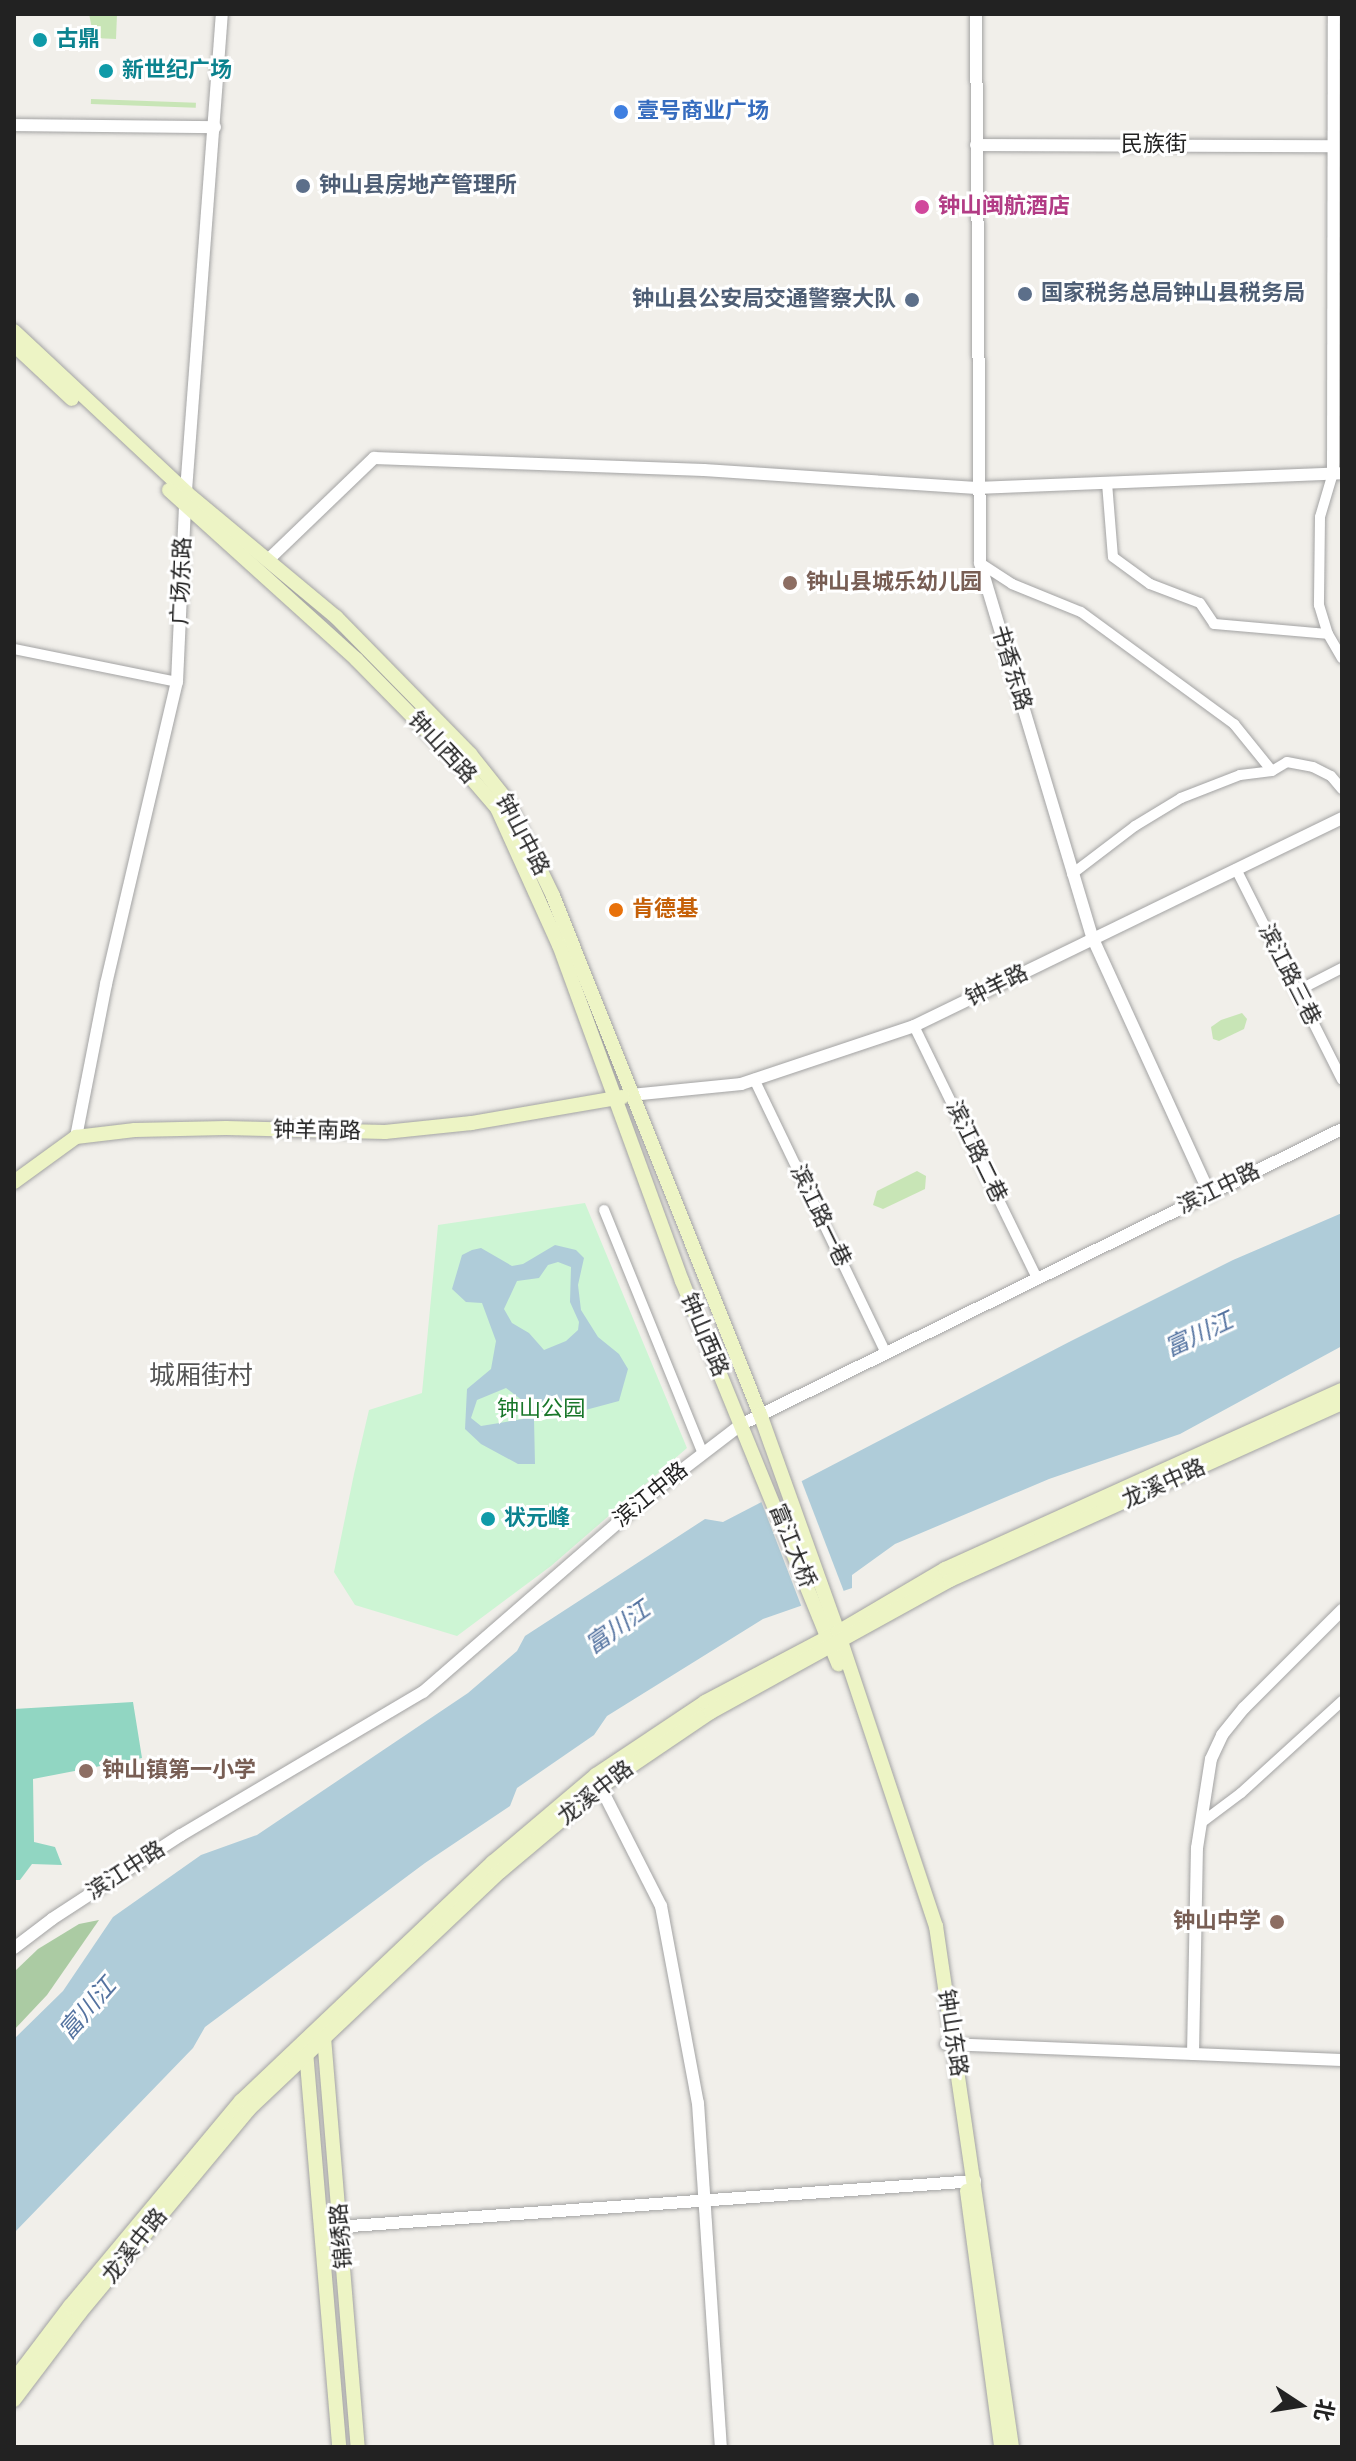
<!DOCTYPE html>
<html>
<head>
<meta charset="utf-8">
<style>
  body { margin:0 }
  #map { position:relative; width:1356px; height:2461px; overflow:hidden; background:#f1efea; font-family:"Source Sans 3","Noto Sans SC",sans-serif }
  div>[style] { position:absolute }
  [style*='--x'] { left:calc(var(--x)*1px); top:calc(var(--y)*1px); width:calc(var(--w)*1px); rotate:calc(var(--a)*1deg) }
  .grass>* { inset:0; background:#c8e5b6; transform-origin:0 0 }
  .forest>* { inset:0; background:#abcba3 }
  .park>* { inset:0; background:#cdf5d4 }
  .pitch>* { inset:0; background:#91d6c2 }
  .water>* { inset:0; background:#afccd9 }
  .pier>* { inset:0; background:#f1efea; transform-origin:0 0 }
  .roads { filter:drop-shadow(0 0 2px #a3a3a3) drop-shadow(0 0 2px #a3a3a3) }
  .minor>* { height:10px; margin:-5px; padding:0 5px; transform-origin:5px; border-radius:5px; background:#fff }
  .tertiary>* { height:12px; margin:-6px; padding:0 6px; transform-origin:6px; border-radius:6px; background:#fff }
  .secondary>* { height:14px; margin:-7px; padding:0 7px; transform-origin:7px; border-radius:7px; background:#edf4c5 }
  .dots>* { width:22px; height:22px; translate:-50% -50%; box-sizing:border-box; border:4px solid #fff; border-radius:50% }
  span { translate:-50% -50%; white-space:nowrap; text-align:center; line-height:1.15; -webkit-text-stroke:6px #fff; paint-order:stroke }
  .culture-label { font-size:22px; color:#0d838f; font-weight:700 }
  .left { translate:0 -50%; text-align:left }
  .shop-label { font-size:22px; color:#366cbe; font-weight:700 }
  .street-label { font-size:22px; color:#222 }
  .service-label { font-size:22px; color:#4e5e75; font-weight:700 }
  .right { translate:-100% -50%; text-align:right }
  .hotel-label { font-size:22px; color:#b23c85; font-weight:700 }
  .education-label { font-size:22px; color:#785e54; font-weight:700 }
  .food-label { font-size:22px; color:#c56008; font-weight:700 }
  .park-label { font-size:22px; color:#19772a }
  .water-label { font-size:24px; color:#5473a0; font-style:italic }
  .quarter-label { font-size:26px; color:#555 }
  .frame { position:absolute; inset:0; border:16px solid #222; pointer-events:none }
  .north { position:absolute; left:1260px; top:2365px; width:80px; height:80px; -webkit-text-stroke:6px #fff; paint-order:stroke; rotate:102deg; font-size:22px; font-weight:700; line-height:32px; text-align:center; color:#222 }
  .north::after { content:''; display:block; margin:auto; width:28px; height:36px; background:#222; clip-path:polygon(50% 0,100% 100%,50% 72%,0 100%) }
</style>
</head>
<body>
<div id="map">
  <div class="grass">
    <i style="clip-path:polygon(89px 14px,117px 14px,116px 39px,94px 38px)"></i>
    <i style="left:91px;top:99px;width:105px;height:5px;rotate:2deg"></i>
    <i style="clip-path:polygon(1242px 1013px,1247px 1019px,1244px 1029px,1219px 1041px,1213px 1039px,1211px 1027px,1221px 1020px)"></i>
    <i style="clip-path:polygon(917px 1171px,926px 1176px,925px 1189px,883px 1209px,873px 1205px,877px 1191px)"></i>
  </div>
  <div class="forest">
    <i style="clip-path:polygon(99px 1920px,47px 1995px,14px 2030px,14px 1972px,38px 1949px,79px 1924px)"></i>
  </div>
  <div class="park">
    <i style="clip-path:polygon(585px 1203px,687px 1448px,551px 1566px,457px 1636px,355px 1605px,334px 1572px,354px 1474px,369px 1410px,422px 1393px,438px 1225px)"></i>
  </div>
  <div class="pitch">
    <i style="clip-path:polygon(133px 1702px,142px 1758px,33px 1779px,34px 1842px,55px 1847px,62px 1865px,32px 1864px,20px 1880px,14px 1880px,14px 1709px)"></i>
  </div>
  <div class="water">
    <i style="clip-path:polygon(1342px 1213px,1342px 1346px,1180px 1434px,1049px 1479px,895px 1544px,852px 1575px,852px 1588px,763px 1619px,607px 1716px,594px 1735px,517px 1788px,510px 1806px,425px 1863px,205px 2027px,193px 2048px,14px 2233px,14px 2039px,63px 1991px,113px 1917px,201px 1855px,257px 1835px,468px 1693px,517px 1651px,525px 1636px,705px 1519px,723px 1522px,1071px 1341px,1233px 1260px)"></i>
    <i style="clip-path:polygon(evenodd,555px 1245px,576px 1250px,584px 1258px,578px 1285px,581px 1310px,598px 1337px,619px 1354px,628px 1369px,619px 1401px,578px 1412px,549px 1414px,534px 1419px,535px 1464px,518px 1464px,481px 1444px,465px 1429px,467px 1389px,491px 1369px,496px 1341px,482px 1303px,466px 1302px,452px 1289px,462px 1255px,472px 1250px,481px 1248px,512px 1266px,523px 1264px,555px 1245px,558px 1262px,571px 1267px,570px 1302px,579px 1322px,578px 1330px,566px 1341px,544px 1350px,529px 1333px,512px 1323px,504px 1309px,517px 1281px,539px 1278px,548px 1265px,558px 1262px,555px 1245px,506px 1388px,523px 1401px,523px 1419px,481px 1426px,471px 1418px,477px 1400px,506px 1388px)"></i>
  </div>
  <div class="pier">
    <i style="left:800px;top:1477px;width:126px;height:45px;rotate:69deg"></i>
  </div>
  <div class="roads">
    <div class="minor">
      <i style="--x:1333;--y:473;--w:46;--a:106.5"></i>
      <i style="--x:1320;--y:517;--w:88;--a:90.7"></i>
      <i style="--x:1319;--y:605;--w:30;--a:73"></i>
      <i style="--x:1328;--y:634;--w:28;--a:60"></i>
      <i style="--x:1107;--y:483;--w:74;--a:85.4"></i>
      <i style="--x:1113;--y:557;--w:46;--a:36.1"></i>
      <i style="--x:1150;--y:584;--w:53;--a:20.8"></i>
      <i style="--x:1200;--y:603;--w:25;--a:56"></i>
      <i style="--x:1214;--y:624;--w:114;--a:5"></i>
      <i style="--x:980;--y:563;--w:38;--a:33"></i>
      <i style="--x:1012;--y:584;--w:74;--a:22.1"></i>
      <i style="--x:1081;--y:612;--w:190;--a:36.2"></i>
      <i style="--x:1234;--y:724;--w:60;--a:51"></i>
      <i style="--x:1272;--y:771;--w:17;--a:-31"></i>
      <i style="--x:1287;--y:762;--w:26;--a:11"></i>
      <i style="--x:1313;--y:767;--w:20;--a:27"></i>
      <i style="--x:1331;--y:776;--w:17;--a:50"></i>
      <i style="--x:14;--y:649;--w:166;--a:11.4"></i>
      <i style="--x:1236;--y:869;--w:236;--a:63.3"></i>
      <i style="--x:1072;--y:874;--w:79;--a:-37.3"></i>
      <i style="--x:1135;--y:826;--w:54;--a:-31.3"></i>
      <i style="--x:1181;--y:798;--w:63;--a:-21.3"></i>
      <i style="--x:1240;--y:775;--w:32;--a:-7"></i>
      <i style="--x:1297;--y:991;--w:51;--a:-27.1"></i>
      <i style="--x:914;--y:1026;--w:280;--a:64"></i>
      <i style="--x:754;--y:1079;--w:304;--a:64.3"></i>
      <i style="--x:604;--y:1210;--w:263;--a:67.9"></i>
      <i style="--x:1201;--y:1823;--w:50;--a:-36.9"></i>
      <i style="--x:1241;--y:1793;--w:137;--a:-42.3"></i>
    </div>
    <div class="tertiary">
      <i style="--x:976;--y:14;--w:549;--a:89.58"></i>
      <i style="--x:980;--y:563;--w:393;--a:73.3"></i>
      <i style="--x:1093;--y:939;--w:281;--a:65.4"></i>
      <i style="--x:14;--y:125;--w:201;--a:0.6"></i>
      <i style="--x:976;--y:145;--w:355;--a:0.2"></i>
      <i style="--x:1333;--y:473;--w:459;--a:-89.9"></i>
      <i style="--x:269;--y:559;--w:146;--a:-43.9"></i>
      <i style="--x:374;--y:458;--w:330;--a:2.1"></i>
      <i style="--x:704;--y:470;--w:273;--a:3.8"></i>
      <i style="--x:976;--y:488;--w:366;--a:-2.3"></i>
      <i style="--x:631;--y:1095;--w:111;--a:-5.7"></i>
      <i style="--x:741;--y:1084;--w:182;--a:-18.5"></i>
      <i style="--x:914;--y:1026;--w:476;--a:-25.9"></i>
      <i style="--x:76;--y:1137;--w:156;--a:-78.9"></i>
      <i style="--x:106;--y:984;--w:310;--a:-76.8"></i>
      <i style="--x:177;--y:682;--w:178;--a:-87.4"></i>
      <i style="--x:185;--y:504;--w:491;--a:-85.7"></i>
      <i style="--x:598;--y:1782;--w:139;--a:63.1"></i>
      <i style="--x:661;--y:1906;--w:200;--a:79.4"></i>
      <i style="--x:698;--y:2103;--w:345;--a:86.2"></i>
      <i style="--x:14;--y:1948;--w:48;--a:-37.3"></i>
      <i style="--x:52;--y:1919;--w:154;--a:-33.1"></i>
      <i style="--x:181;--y:1835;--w:281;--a:-30.6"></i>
      <i style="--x:423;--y:1692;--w:305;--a:-41"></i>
      <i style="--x:653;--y:1492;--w:112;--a:-37.4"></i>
      <i style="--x:742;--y:1424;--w:669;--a:-26.18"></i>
      <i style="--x:946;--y:2044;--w:396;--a:2.3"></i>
      <i style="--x:1193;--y:2054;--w:206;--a:-88.9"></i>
      <i style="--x:1197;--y:1848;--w:90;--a:-81.1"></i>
      <i style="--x:1211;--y:1759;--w:26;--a:-65"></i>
      <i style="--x:1222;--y:1735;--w:35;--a:-51"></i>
      <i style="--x:1244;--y:1708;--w:139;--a:-45"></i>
      <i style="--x:323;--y:2228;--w:654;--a:-4.12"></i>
    </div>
    <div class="secondary">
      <i style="--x:14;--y:331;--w:237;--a:43.1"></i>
      <i style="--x:187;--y:493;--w:194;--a:39.8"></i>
      <i style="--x:336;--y:617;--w:192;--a:45.6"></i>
      <i style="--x:470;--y:754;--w:58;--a:51.3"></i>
      <i style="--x:506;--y:799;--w:108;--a:64.1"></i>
      <i style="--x:553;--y:896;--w:558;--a:68.22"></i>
      <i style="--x:760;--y:1414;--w:232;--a:70.3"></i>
      <i style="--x:838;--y:1632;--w:310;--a:71.6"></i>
      <i style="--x:936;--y:1926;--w:527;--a:81.7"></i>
      <i style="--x:14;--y:345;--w:79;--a:43"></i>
      <i style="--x:169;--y:490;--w:252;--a:42.1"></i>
      <i style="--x:356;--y:659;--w:148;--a:45.5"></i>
      <i style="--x:460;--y:765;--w:57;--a:49.3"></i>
      <i style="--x:497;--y:808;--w:150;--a:65.7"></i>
      <i style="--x:559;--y:945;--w:358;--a:69.9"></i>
      <i style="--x:682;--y:1281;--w:414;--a:67.8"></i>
      <i style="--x:14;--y:1182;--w:77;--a:-36"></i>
      <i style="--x:76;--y:1137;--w:59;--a:-6.8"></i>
      <i style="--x:135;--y:1130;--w:91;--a:-1.3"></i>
      <i style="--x:226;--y:1128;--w:159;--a:1.4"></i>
      <i style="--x:385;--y:1132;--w:87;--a:-5.9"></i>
      <i style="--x:472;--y:1123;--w:153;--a:-9.8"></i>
      <i style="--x:324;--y:2037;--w:411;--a:85.3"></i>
      <i style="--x:306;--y:2051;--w:397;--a:85.2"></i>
      <i style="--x:967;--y:2191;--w:258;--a:82.4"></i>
      <i style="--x:14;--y:2380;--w:93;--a:-52.9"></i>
      <i style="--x:70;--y:2306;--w:267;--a:-50.2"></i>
      <i style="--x:241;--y:2101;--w:347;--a:-43.5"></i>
      <i style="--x:493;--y:1862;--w:135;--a:-40.2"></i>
      <i style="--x:596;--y:1775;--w:131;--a:-33.8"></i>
      <i style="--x:705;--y:1702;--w:150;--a:-27.8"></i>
      <i style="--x:838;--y:1632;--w:124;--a:-30.5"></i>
      <i style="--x:945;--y:1569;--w:435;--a:-24.3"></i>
      <i style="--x:14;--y:2400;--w:108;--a:-52.9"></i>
      <i style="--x:79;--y:2314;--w:266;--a:-50.3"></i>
      <i style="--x:249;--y:2109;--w:347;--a:-43.4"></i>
      <i style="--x:501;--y:1871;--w:133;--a:-40.1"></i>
      <i style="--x:603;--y:1785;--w:130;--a:-34.1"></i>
      <i style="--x:711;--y:1712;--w:273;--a:-28.9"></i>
      <i style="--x:950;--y:1580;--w:430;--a:-24.3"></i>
    </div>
  </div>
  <div class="dots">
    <i style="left:40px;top:40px;background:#0f9aa8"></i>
    <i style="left:106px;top:71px;background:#0f9aa8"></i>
    <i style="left:621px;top:112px;background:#3f7fe0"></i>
    <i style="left:303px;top:186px;background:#5c6f8a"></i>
    <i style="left:922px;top:207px;background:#d1479c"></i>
    <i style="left:1025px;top:294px;background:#5c6f8a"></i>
    <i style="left:912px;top:300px;background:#5c6f8a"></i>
    <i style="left:790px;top:583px;background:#8d6e63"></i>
    <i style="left:616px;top:910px;background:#e8710a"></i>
    <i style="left:488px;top:1519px;background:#0f9aa8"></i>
    <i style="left:86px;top:1771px;background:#8d6e63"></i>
    <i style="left:1277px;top:1922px;background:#8d6e63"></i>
  </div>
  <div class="culture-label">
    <span class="left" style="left:56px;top:40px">古鼎</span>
    <span class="left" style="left:122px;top:71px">新世纪广场</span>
    <span class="left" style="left:504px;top:1519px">状元峰</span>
  </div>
  <div class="shop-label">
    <span class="left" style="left:637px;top:112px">壹号商业广场</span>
  </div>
  <div class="street-label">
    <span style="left:1154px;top:145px">民族街</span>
    <span style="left:182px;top:581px;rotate:-88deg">广场东路</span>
    <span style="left:1011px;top:668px;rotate:73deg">书香东路</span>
    <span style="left:442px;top:748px;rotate:47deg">钟山西路</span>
    <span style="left:522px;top:835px;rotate:62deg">钟山中路</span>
    <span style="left:1289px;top:975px;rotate:63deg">滨江路三巷</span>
    <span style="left:997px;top:986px;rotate:-26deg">钟羊路</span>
    <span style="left:317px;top:1131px;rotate:1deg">钟羊南路</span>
    <span style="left:976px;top:1152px;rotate:64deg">滨江路二巷</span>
    <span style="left:1219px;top:1189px;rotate:-26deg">滨江中路</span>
    <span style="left:820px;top:1216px;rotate:64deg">滨江路一巷</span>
    <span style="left:704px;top:1335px;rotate:67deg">钟山西路</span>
    <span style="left:1164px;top:1484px;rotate:-24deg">龙溪中路</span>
    <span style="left:651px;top:1495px;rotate:-39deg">滨江中路</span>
    <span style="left:792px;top:1546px;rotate:68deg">富江大桥</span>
    <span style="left:596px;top:1793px;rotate:-38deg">龙溪中路</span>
    <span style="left:126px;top:1871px;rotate:-33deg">滨江中路</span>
    <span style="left:952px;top:2033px;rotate:81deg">钟山东路</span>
    <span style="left:342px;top:2236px;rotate:-95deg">锦绣路</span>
    <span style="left:135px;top:2246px;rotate:-51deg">龙溪中路</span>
  </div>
  <div class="service-label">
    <span class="left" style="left:319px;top:186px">钟山县房地产管理所</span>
    <span class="left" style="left:1041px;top:294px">国家税务总局钟山县税务局</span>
    <span class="right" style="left:896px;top:300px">钟山县公安局交通警察大队</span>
  </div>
  <div class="hotel-label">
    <span class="left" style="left:938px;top:207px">钟山闽航酒店</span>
  </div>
  <div class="education-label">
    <span class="left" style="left:806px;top:583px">钟山县城乐幼儿园</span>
    <span class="left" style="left:102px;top:1771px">钟山镇第一小学</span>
    <span class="right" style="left:1261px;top:1922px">钟山中学</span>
  </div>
  <div class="food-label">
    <span class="left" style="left:632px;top:910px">肯德基</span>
  </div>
  <div class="park-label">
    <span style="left:541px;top:1410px">钟山公园</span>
  </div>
  <div class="water-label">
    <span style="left:1199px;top:1335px;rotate:-25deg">富川江</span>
    <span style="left:618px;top:1628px;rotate:-35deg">富川江</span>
    <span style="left:88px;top:2009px;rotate:-49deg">富川江</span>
  </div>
  <div class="quarter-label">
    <span style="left:201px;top:1376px">城厢街村</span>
  </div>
  <div class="frame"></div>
  <div class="north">北</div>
</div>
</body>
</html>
